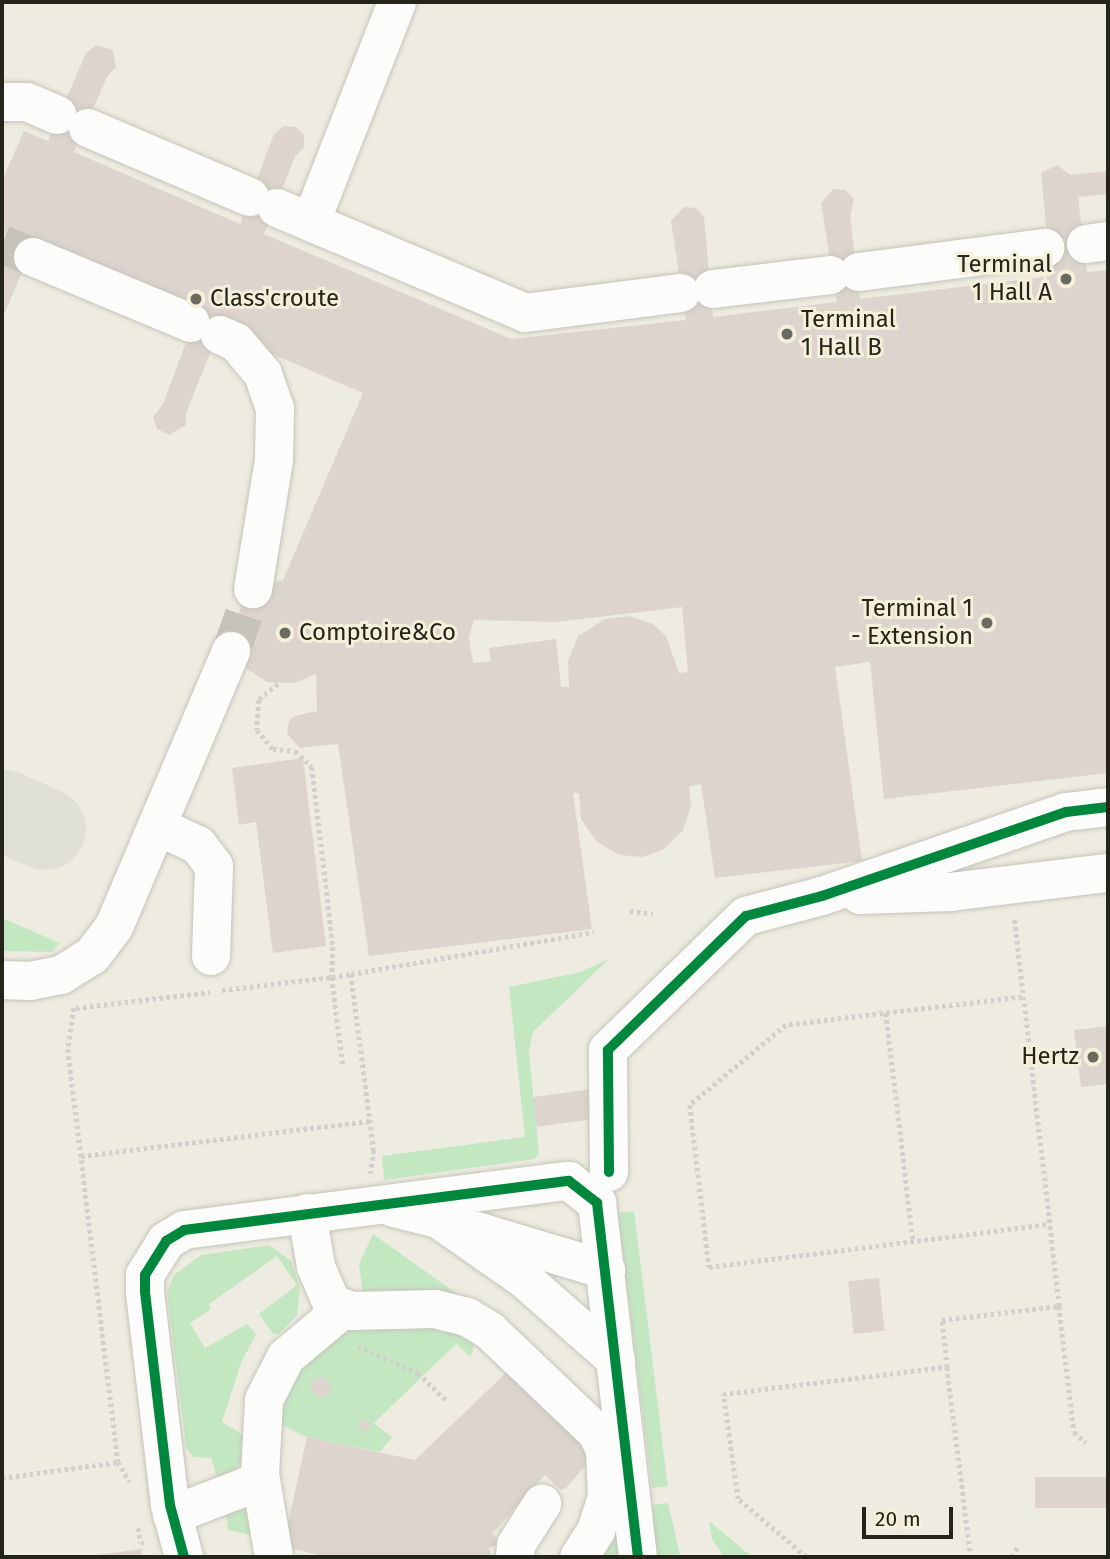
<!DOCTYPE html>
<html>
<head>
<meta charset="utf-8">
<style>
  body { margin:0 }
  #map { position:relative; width:1110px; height:1559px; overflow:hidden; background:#eeece0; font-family:"Fira Sans",sans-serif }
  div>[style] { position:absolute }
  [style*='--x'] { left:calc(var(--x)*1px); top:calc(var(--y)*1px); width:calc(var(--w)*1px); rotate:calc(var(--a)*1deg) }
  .green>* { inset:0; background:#c3e7c1; transform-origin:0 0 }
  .taxiway>* { height:82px; margin:-41px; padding:0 41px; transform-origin:41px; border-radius:41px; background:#e1e0d8 }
  .building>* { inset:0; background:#dcd4cd; transform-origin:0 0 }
  .round { border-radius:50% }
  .minor-tunnel>* { height:38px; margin-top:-19px; transform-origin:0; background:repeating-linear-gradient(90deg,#c6c4b9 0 38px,transparent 0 57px) }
  .path>* { height:4.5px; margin-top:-2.25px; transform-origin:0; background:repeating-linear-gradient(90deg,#d1d0cc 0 3.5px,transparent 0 7px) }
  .roads { filter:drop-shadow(0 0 2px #c6c4bb) drop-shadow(0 0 2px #c6c4bb) }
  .minor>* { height:38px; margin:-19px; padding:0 19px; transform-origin:19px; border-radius:19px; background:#fcfcfa }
  .cycleway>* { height:10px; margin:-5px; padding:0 5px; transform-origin:5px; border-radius:5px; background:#00873e }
  .dots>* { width:19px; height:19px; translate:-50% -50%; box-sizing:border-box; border:4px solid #f4f0da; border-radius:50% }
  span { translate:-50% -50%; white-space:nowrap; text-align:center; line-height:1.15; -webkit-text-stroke:6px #f4f0da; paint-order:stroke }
  .poi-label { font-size:24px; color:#25241b }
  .right { translate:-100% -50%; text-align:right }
  .left { translate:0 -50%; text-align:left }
  .frame { position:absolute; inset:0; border:4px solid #25241b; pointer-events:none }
  .scale { position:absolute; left:862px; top:1507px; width:91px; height:32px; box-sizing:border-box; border:4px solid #25241b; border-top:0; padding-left:9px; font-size:21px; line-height:24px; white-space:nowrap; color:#25241b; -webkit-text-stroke:5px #f4f0da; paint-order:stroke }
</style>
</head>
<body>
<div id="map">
  <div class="green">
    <i style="clip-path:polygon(2px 918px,60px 943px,52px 952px,2px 951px)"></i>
    <i style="clip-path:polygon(610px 958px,533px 1032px,529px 1052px,539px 1154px,535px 1159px,384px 1180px,382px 1156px,525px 1137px,509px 987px,581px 972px)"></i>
    <i style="left:634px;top:1211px;width:277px;height:16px;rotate:83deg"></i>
    <i style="clip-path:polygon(373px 1234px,477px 1308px,363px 1296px,359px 1264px)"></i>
    <i style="clip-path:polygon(269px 1245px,291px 1261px,300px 1287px,297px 1315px,279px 1334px,273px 1334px,259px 1314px,297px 1285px,277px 1256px,209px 1304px,211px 1309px,190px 1323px,205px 1348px,247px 1324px,256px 1334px,241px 1363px,222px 1422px,245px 1436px,241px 1463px,219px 1483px,211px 1458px,193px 1457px,186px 1447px,167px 1292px,174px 1275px,201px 1255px)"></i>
    <i style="clip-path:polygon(435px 1321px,474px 1341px,473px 1352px,470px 1356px,456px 1344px,374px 1423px,392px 1437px,380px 1452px,307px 1437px,281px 1425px,277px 1401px,296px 1364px,350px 1327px)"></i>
    <i style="clip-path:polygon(668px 1503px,680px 1554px,654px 1557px,653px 1505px)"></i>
    <i style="clip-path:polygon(225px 1506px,249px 1512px,257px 1536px,228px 1530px)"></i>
    <i style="clip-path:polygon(617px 1515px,620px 1557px,596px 1557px)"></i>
    <i style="clip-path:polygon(709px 1521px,752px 1557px,724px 1557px,712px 1539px)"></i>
  </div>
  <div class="taxiway">
    <i style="--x:2;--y:810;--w:47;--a:23.8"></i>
  </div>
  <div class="building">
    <i style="clip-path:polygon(evenodd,96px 45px,113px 50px,116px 67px,107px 77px,74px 152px,240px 224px,274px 134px,284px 126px,296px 127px,304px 135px,304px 147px,295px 157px,264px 234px,511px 339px,686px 320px,671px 221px,684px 207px,696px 208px,704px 217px,713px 317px,837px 302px,821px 203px,833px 189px,845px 190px,854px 199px,850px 217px,860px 299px,1051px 276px,1041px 173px,1057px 165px,1071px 175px,1108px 171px,1108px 194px,1078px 197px,1087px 272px,1108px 270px,1108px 773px,884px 799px,870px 662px,835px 667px,862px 861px,715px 878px,701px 784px,689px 787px,691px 806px,683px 830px,664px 849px,643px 857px,620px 855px,597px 842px,581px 819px,579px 793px,573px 793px,592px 929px,369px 956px,338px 744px,300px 748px,287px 734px,289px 721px,295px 716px,317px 711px,316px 674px,295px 683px,267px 682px,244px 667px,232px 633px,242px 604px,266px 585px,283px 580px,363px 393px,219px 331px,186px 413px,186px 425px,169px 435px,157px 429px,153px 417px,163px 404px,194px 321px,31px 251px,2px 319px,5px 240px,2px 181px,24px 131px,48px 141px,86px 53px,96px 45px,682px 607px,688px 672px,679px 673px,666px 636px,653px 624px,629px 616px,605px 619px,578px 636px,568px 661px,569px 687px,561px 687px,556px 639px,489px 648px,491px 661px,473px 663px,469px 638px,474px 620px,557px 622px,682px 607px)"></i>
    <i style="clip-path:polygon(303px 758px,326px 946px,273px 953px,256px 822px,239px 825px,232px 768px)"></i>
    <i style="clip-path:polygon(1108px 1026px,1108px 1084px,1081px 1087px,1074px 1030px)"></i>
    <i style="left:591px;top:1089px;width:30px;height:59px;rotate:82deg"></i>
    <i style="left:879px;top:1278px;width:53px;height:31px;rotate:84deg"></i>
    <i style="clip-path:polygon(511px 1368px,598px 1451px,566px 1488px,561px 1490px,545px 1475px,492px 1534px,502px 1543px,489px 1548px,492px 1557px,325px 1557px,283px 1546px,307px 1437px,415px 1460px)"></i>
    <i class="round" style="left:311px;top:1377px;width:20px;height:20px"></i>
    <i class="round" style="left:358.5px;top:1419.5px;width:11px;height:11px"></i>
    <i style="left:1108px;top:1477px;width:31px;height:73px;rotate:90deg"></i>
    <i style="clip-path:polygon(142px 1549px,142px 1557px,88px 1557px,88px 1556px)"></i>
  </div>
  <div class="minor-tunnel">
    <i style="--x:2;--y:244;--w:34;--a:23"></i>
    <i style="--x:231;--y:651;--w:66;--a:-70.5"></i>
  </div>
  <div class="path">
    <i style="--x:278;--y:684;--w:25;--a:140"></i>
    <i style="--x:259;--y:700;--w:30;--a:94"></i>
    <i style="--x:257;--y:730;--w:25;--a:50"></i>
    <i style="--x:273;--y:749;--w:22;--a:5"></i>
    <i style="--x:295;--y:751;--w:23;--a:43"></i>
    <i style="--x:312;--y:767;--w:181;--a:83.3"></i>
    <i style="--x:333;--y:947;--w:30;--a:92"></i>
    <i style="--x:332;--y:977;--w:19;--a:-9"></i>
    <i style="--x:351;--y:974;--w:177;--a:82.6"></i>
    <i style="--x:374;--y:1150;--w:24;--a:99"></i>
    <i style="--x:630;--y:911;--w:23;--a:7"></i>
    <i style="--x:351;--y:974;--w:246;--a:-9.8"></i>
    <i style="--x:222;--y:990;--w:111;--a:-6.7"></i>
    <i style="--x:332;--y:977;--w:90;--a:83"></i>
    <i style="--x:1022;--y:997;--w:238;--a:173.2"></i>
    <i style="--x:786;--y:1025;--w:125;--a:140.2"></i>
    <i style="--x:690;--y:1105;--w:163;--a:83.3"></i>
    <i style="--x:709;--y:1267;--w:343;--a:-7.2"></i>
    <i style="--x:74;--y:1008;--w:41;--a:98.3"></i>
    <i style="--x:68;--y:1049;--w:416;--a:83.1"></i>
    <i style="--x:118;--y:1462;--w:23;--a:59"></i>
    <i style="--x:76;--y:1008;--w:135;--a:-6.8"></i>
    <i style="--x:886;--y:1013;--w:230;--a:83.2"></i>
    <i style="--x:81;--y:1156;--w:291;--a:-6.9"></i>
    <i style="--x:1059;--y:1306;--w:127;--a:83.2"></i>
    <i style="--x:1074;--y:1432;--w:16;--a:43"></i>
    <i style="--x:358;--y:1346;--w:66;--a:24.2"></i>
    <i style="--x:418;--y:1373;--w:39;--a:44"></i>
    <i style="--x:947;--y:1367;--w:192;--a:82.8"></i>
    <i style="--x:2;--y:1478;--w:117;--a:-7.9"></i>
    <i style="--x:138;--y:1528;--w:15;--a:79"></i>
    <i style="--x:141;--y:1543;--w:3;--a:0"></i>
    <i style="--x:806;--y:1557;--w:89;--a:-139.5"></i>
    <i style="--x:738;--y:1499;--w:106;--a:-98.1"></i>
    <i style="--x:723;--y:1394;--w:226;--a:-6.9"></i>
    <i style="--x:947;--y:1367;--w:47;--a:-96.1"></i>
    <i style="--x:942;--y:1320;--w:118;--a:-6.8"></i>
    <i style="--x:1059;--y:1306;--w:391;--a:-96.6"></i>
    <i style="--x:1012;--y:1557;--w:13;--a:-63"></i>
  </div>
  <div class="roads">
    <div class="minor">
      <i style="--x:2;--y:102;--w:25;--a:0"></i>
      <i style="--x:27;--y:102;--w:33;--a:23"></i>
      <i style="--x:88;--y:128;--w:176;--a:23.1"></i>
      <i style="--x:277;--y:208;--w:269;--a:22.9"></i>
      <i style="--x:525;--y:313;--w:157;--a:-7.3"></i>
      <i style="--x:311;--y:222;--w:236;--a:-68.6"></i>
      <i style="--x:1086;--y:244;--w:22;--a:-8"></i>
      <i style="--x:33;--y:257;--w:171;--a:22.7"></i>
      <i style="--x:859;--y:272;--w:188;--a:-7.4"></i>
      <i style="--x:713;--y:289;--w:118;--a:-6.8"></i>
      <i style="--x:220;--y:335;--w:17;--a:24"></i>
      <i style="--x:236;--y:342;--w:42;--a:49.8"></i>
      <i style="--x:263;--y:374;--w:36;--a:71"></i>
      <i style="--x:275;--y:408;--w:52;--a:91.1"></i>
      <i style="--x:274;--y:460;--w:131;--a:99.2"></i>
      <i style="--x:157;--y:826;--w:45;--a:24.9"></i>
      <i style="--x:198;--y:845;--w:26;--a:53"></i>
      <i style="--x:214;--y:866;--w:90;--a:91.9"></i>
      <i style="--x:860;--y:895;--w:90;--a:-1.9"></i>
      <i style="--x:950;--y:892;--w:159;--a:-6.9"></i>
      <i style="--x:2;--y:980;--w:28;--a:2"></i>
      <i style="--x:30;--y:981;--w:32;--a:-11"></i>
      <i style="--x:61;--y:975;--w:36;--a:-32"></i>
      <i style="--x:92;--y:956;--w:36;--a:-53"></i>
      <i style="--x:114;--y:927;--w:300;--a:-67"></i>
      <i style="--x:609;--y:1172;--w:122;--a:-90.5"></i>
      <i style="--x:608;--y:1050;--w:192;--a:-44.2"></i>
      <i style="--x:746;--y:916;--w:79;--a:-14.7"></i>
      <i style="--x:822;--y:896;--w:258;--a:-19"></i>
      <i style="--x:1066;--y:812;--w:42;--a:-6.8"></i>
      <i style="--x:394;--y:1208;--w:45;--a:14"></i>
      <i style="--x:438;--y:1219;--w:103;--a:34.8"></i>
      <i style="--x:523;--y:1278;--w:124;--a:41.4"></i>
      <i style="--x:307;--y:1213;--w:55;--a:80.5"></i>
      <i style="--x:316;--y:1267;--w:40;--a:66.6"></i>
      <i style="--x:332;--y:1304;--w:21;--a:19"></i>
      <i style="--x:352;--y:1311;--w:83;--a:-1.4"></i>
      <i style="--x:435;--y:1309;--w:33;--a:14"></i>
      <i style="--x:467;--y:1317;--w:27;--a:31"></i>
      <i style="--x:490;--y:1331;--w:148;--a:43.6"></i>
      <i style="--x:597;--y:1433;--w:19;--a:65"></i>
      <i style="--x:605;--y:1450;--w:47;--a:87.6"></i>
      <i style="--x:607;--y:1497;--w:36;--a:108"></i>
      <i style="--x:596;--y:1531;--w:31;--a:123"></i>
      <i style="--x:473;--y:1230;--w:139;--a:16.7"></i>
      <i style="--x:172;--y:1515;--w:95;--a:-20.9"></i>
      <i style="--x:184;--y:1557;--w:54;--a:-105.1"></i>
      <i style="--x:170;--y:1505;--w:215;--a:-96.7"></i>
      <i style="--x:145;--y:1291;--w:16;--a:-90"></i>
      <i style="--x:145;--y:1275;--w:40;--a:-58"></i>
      <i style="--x:166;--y:1241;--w:21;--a:-31"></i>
      <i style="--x:184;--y:1230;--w:388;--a:-7.3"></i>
      <i style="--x:569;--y:1181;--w:36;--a:38"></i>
      <i style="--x:597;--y:1203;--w:356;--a:83.4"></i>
      <i style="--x:274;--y:1557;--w:84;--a:-99.6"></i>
      <i style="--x:260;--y:1474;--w:74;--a:-86.9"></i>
      <i style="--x:264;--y:1400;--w:48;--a:-62.9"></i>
      <i style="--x:286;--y:1357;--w:73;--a:-40"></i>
      <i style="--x:515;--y:1557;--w:12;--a:-85"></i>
      <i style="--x:516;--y:1545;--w:49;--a:-57.6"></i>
    </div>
  </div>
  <div class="cycleway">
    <i style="--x:609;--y:1172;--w:122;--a:-90.5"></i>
    <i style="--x:608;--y:1050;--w:192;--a:-44.2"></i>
    <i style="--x:746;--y:916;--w:79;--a:-14.7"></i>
    <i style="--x:822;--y:896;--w:258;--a:-19"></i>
    <i style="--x:1066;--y:812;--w:42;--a:-6.8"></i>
    <i style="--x:184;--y:1557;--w:54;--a:-105.1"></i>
    <i style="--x:170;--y:1505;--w:215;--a:-96.7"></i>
    <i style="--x:145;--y:1291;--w:16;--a:-90"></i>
    <i style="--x:145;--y:1275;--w:40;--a:-58"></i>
    <i style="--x:166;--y:1241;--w:21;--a:-31"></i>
    <i style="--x:184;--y:1230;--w:388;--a:-7.3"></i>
    <i style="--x:569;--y:1181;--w:36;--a:38"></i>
    <i style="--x:597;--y:1203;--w:356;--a:83.4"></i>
  </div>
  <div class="dots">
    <i style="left:1066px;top:279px;background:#6b6a60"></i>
    <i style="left:196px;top:299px;background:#6b6a60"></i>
    <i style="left:787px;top:334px;background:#6b6a60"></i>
    <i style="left:987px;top:623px;background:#6b6a60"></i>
    <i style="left:285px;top:633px;background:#6b6a60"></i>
    <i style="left:1093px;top:1057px;background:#6b6a60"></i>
  </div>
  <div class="poi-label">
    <span class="right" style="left:1052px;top:279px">Terminal<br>1 Hall A</span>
    <span class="left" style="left:210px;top:299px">Class'croute</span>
    <span class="left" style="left:801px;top:334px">Terminal<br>1 Hall B</span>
    <span class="right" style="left:973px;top:623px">Terminal 1<br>- Extension</span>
    <span class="left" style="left:299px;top:633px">Comptoire&amp;Co</span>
    <span class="right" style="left:1079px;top:1057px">Hertz</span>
  </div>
  <div class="frame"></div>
  <div class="scale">20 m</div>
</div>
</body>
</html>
